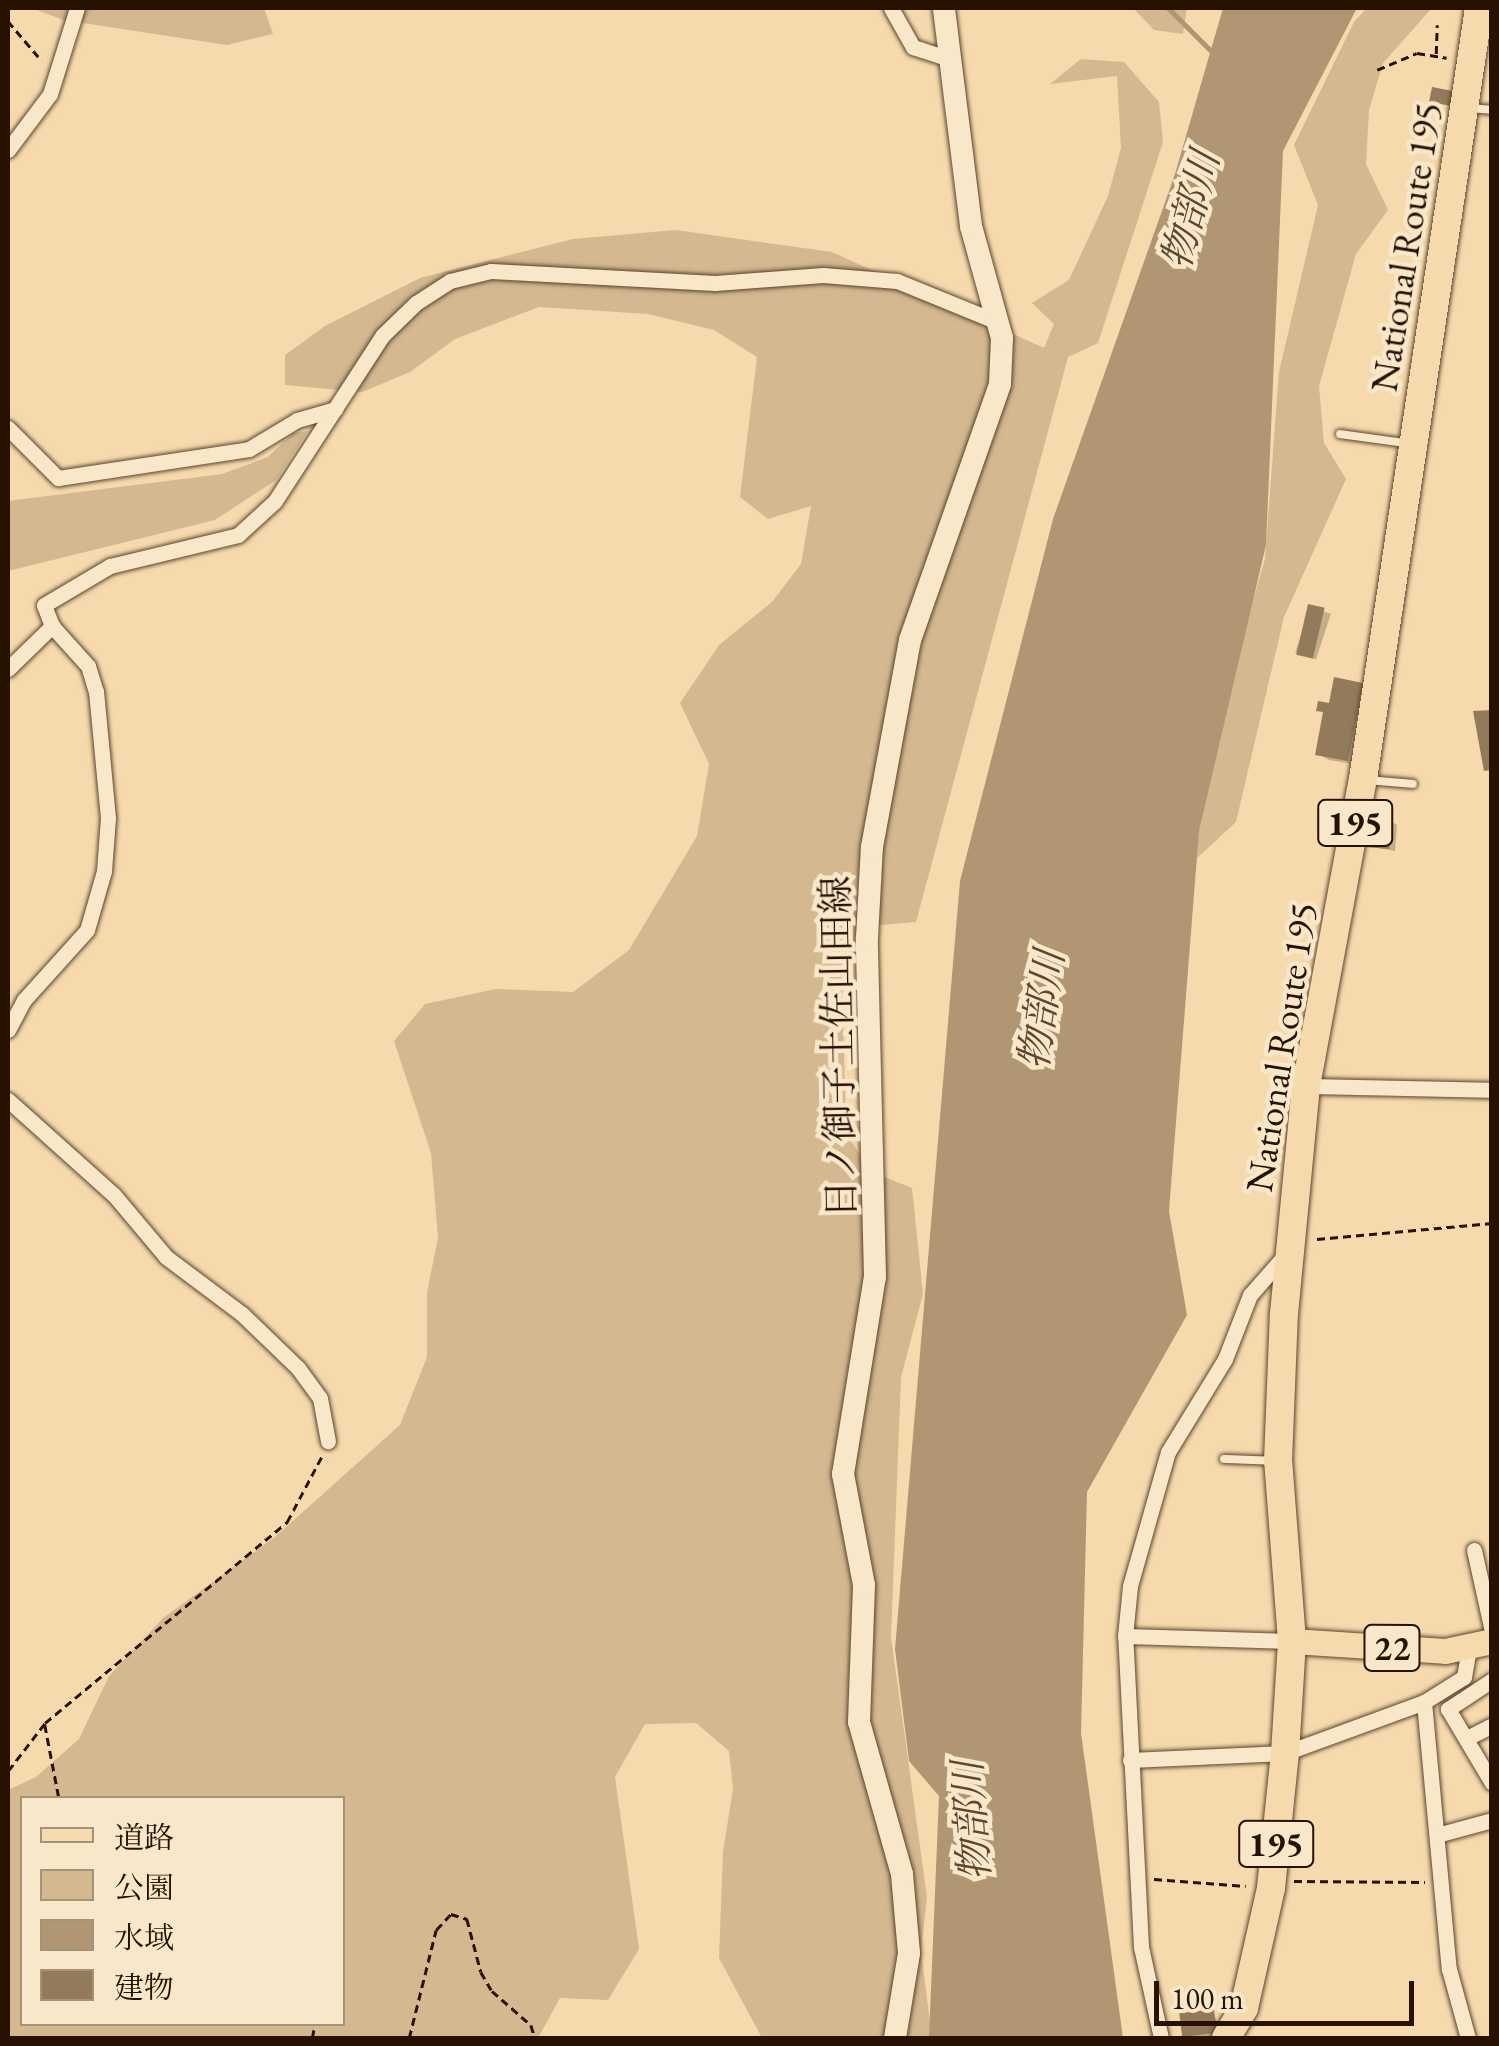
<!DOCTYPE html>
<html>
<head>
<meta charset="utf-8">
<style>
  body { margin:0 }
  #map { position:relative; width:1499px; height:2046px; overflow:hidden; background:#f6daad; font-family:"EB Garamond","Noto Serif JP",serif }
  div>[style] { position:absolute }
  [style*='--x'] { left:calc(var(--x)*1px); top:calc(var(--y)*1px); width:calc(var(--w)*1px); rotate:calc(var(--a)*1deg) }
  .green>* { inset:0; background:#d3b890 }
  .water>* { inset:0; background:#b09673 }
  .shadow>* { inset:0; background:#0003; transform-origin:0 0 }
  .stream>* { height:5px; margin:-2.5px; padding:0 2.5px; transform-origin:2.5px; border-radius:2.5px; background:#b09673 }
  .building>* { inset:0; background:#937a5b; transform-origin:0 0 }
  .path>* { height:2.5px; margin-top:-1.25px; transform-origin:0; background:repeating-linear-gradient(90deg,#271202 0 8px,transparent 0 13px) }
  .roads { filter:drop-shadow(0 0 2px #5b442d) drop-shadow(0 0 2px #5b442d) }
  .service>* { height:8px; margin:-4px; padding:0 4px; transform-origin:4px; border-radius:4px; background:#f9e7ca }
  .minor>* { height:15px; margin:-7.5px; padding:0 7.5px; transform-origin:7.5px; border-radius:7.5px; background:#f9e7ca }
  .secondary>* { height:22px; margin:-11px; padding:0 11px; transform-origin:11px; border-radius:11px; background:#f9e7ca }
  .primary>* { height:25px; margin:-12.5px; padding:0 12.5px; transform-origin:12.5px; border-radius:12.5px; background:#f6daad }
  .trunk>* { height:28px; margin:-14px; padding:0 14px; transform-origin:14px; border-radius:14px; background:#f6daad }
  span { translate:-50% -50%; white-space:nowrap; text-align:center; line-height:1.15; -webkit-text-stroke:9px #f9e7ca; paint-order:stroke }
  .shield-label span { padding:2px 8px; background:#f9e7ca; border:2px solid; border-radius:8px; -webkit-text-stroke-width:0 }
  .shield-label { font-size:35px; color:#271202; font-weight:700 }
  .street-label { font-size:38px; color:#271202 }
  .water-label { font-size:40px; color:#5e472f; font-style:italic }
  .frame { position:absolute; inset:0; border:10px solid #271202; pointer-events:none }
  .legend { position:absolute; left:20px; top:1796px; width:325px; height:230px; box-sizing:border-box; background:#f9e7ca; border:2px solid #a5927a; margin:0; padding:12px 18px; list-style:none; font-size:30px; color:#271202 }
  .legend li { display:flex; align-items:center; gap:20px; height:50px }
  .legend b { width:50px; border:2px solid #a5927a }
  .scale { position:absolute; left:1154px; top:1981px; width:260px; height:45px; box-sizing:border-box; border:5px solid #271202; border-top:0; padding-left:12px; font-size:30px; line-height:35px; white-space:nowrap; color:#271202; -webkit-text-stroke:8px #f9e7ca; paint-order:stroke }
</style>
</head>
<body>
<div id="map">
  <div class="green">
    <i style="clip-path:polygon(32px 8px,264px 8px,273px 34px,227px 45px,63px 20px)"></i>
    <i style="clip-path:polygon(1133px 8px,1187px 8px,1183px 34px,1154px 30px)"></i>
    <i style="clip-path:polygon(1367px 8px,1432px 8px,1383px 63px,1369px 110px,1366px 164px,1388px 210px,1356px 254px,1319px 386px,1324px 443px,1346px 479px,1284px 617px,1236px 822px,1195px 860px,1192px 811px,1265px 559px,1279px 372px,1318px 205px,1294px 145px,1354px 22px)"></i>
    <i style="clip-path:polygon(evenodd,1081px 59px,1124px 62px,1159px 102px,1163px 142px,1098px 343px,1068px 357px,916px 922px,869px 926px,842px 974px,846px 1133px,870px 1171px,912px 1188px,923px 1294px,901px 1377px,891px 1637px,927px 1897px,921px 1951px,932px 2038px,762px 2038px,719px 1958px,723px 1852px,733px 1789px,729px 1751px,696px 1723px,645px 1724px,615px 1777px,639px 1949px,608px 2000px,560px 1998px,538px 2038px,8px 2038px,8px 1790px,36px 1777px,79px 1739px,109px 1676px,163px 1618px,275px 1537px,400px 1425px,427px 1357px,427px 1292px,438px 1238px,431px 1153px,394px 1041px,425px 1004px,496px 989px,573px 992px,629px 950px,697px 836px,709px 764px,680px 703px,719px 645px,772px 602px,801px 564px,811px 506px,768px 519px,740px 497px,757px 357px,714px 330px,648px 314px,539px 307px,455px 339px,410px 372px,362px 392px,285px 385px,285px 355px,325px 326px,420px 278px,573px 239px,676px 230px,832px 252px,1044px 348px,1054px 324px,1032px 303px,1069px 280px,1108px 196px,1121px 148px,1117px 76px,1050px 84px,1081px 59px,22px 1798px,342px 1798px,342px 2024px,22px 2024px,22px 1798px)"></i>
    <i style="clip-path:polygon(308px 431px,276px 480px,215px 520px,8px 571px,8px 501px,222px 474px,268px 457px,293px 433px)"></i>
  </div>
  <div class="water">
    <i style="clip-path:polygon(1223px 8px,1357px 8px,1283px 151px,1266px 545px,1199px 831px,1169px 1211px,1187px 1315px,1087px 1492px,1081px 1733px,1123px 2038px,929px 2038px,939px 1796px,909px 1761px,895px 1649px,960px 881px,1053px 519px,1175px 174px)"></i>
  </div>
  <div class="shadow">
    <i style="left:1310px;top:607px;width:22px;height:48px;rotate:18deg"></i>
    <i style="clip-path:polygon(1362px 685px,1372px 691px,1359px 765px,1329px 760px,1318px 754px,1325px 713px)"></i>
    <i style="clip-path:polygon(1391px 821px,1397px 825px,1395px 851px,1367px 846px)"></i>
    <i style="clip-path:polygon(1213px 2012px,1223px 2036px,1186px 2037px)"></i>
  </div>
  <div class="stream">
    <i style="--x:1168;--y:8;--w:66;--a:45"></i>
  </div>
  <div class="building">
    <i style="left:1432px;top:87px;width:21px;height:15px;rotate:11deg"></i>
    <i style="left:1308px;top:604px;width:17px;height:52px;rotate:13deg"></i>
    <i style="clip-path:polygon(1334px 677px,1363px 683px,1348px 761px,1315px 755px,1323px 712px,1316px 711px,1318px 701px,1329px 703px)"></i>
    <i style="clip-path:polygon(1492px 710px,1492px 770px,1484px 771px,1473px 711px)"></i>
    <i style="left:1367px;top:817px;width:25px;height:30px;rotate:5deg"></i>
    <i style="left:1214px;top:2009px;width:24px;height:35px;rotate:83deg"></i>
  </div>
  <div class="path">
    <i style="--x:8;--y:21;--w:52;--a:49.6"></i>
    <i style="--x:1436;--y:54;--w:29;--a:-88"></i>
    <i style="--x:1377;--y:70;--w:43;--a:-23"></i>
    <i style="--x:1417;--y:53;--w:30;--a:9"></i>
    <i style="--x:1425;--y:122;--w:14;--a:30"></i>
    <i style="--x:1317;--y:1239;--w:176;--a:-5.2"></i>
    <i style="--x:45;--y:1725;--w:74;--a:79.1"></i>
    <i style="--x:8;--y:1771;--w:61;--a:-52.4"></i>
    <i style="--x:45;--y:1723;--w:315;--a:-39.7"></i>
    <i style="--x:287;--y:1522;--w:75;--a:-62.1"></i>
    <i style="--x:1154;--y:1879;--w:92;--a:4.4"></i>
    <i style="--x:1294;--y:1881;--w:131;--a:0.4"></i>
    <i style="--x:312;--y:2038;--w:14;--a:-78"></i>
    <i style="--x:409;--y:2038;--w:111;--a:-76"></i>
    <i style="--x:436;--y:1930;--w:22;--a:-47"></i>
    <i style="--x:451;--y:1914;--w:17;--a:17"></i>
    <i style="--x:467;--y:1919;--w:55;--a:75.2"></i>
    <i style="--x:481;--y:1972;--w:22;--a:60"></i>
    <i style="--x:492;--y:1991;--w:52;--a:41.1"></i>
    <i style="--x:531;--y:2025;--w:14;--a:73"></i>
  </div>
  <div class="roads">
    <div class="service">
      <i style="--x:1471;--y:108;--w:21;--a:5"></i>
      <i style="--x:1340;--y:434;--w:66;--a:7.9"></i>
      <i style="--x:1368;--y:780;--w:45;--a:5.1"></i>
      <i style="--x:1224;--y:1459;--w:51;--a:2.2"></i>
    </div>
    <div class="minor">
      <i style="--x:891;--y:8;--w:45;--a:60.6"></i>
      <i style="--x:913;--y:47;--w:39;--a:18"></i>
      <i style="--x:8;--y:150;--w:70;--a:-53.1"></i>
      <i style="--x:50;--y:94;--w:90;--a:-72.6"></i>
      <i style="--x:8;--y:428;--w:71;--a:45"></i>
      <i style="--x:58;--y:478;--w:193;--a:-8.6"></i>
      <i style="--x:249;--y:449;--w:56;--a:-31.1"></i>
      <i style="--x:297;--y:420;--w:40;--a:-16"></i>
      <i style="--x:8;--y:669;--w:62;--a:-44.3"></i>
      <i style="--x:8;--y:1030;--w:34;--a:-62"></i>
      <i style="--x:24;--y:1000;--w:94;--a:-48"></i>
      <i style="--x:87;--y:930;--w:61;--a:-73.9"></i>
      <i style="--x:104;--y:871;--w:53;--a:-85.7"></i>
      <i style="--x:108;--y:818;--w:127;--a:-95.4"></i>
      <i style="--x:96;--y:692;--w:27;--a:-107"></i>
      <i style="--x:88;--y:666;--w:54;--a:-132"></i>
      <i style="--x:52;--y:626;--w:22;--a:-111"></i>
      <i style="--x:44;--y:605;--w:77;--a:-30.6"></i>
      <i style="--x:110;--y:566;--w:132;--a:-13.6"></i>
      <i style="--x:238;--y:535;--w:50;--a:-42.6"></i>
      <i style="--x:275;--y:501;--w:198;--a:-57"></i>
      <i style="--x:383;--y:335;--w:46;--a:-44.1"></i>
      <i style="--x:416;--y:303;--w:40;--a:-32.9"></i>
      <i style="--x:450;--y:281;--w:42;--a:-13.7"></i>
      <i style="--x:491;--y:271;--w:224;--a:3.1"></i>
      <i style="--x:715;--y:283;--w:108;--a:-4.2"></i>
      <i style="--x:823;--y:275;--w:74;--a:4.6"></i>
      <i style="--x:897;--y:281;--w:111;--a:22.2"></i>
      <i style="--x:1306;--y:1086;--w:186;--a:1.2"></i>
      <i style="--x:8;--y:1100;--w:142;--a:41.9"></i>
      <i style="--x:114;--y:1195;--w:81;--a:50"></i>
      <i style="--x:166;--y:1257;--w:95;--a:36.9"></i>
      <i style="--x:242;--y:1314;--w:78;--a:44"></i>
      <i style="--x:298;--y:1368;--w:37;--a:54"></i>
      <i style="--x:320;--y:1398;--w:44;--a:79.5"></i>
      <i style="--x:1474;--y:1550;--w:83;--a:77.5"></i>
      <i style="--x:1125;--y:1636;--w:167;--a:1.7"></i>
      <i style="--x:1492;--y:1680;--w:53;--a:146.6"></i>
      <i style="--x:1448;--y:1709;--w:86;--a:59.3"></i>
      <i style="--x:1424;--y:1702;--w:268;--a:84.7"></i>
      <i style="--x:1449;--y:1969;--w:72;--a:74.6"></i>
      <i style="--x:1467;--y:1738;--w:28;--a:-27"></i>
      <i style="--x:1130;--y:1760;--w:155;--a:-2.6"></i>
      <i style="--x:1285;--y:1753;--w:148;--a:-20.1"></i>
      <i style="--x:1424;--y:1702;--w:47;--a:-32"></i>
      <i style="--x:1464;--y:1677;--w:29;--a:-80"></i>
      <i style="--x:1437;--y:1835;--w:57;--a:-15.3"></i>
      <i style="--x:1161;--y:2038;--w:93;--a:-102.4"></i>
      <i style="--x:1141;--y:1947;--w:311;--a:-92.9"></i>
      <i style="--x:1125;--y:1636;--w:50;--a:-84.3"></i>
      <i style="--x:1130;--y:1586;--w:139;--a:-74.2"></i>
      <i style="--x:1168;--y:1452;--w:109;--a:-58.5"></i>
      <i style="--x:1225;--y:1359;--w:69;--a:-68.7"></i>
      <i style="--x:1250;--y:1295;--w:53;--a:-48.8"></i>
    </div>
    <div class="secondary">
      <i style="--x:895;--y:2038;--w:86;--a:-80.6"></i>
      <i style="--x:909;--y:1953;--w:79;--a:-95.1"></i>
      <i style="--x:902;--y:1874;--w:158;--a:-105.8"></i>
      <i style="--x:859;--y:1722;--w:137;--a:-87.9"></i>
      <i style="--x:864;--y:1585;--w:113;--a:-100.7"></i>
      <i style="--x:843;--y:1474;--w:200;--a:-80.8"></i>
      <i style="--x:875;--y:1277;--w:339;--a:-91.4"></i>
      <i style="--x:867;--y:938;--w:91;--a:-86.9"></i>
      <i style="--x:872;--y:847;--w:210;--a:-79.6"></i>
      <i style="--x:910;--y:640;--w:271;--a:-70.6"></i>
      <i style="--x:1000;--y:384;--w:46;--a:-87.5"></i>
      <i style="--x:1002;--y:338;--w:116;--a:-105.5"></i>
      <i style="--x:971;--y:226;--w:220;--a:-97.1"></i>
    </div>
    <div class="primary">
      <i style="--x:1292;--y:1641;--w:153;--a:3.7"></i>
      <i style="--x:1445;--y:1651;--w:48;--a:-12"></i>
    </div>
    <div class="trunk">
      <i style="--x:1226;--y:2038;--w:35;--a:-59"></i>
      <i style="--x:1244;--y:2008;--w:123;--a:-77.3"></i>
      <i style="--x:1271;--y:1888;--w:136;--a:-84.1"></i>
      <i style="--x:1285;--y:1753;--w:112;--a:-86.4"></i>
      <i style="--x:1292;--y:1641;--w:181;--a:-94.4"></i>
      <i style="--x:1278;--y:1461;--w:147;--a:-87.7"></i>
      <i style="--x:1284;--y:1314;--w:229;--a:-84.5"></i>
      <i style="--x:1306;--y:1086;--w:312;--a:-79.5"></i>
      <i style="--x:1363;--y:779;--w:780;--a:-81.44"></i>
    </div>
  </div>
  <div class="shield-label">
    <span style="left:1355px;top:823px">195</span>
    <span style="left:1392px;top:1648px">22</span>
    <span style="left:1276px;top:1844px">195</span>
  </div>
  <div class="street-label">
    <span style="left:1406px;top:247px;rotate:-81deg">National Route 195</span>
    <span style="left:838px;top:1047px;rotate:-91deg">日ノ御子土佐山田線</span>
    <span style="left:1281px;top:1047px;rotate:-81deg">National Route 195</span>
  </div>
  <div class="water-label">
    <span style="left:1190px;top:210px;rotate:-75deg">物部川</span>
    <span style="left:1041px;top:1010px;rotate:-82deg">物部川</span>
    <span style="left:971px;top:1821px;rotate:-94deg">物部川</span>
  </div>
  <div class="frame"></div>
  <ul class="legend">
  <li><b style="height:12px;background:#f6daad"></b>道路</li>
  <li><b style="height:28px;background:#d3b890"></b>公園</li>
  <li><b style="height:28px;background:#b09673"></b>水域</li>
  <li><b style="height:28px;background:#937a5b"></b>建物</li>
  </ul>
  <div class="scale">100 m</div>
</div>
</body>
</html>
